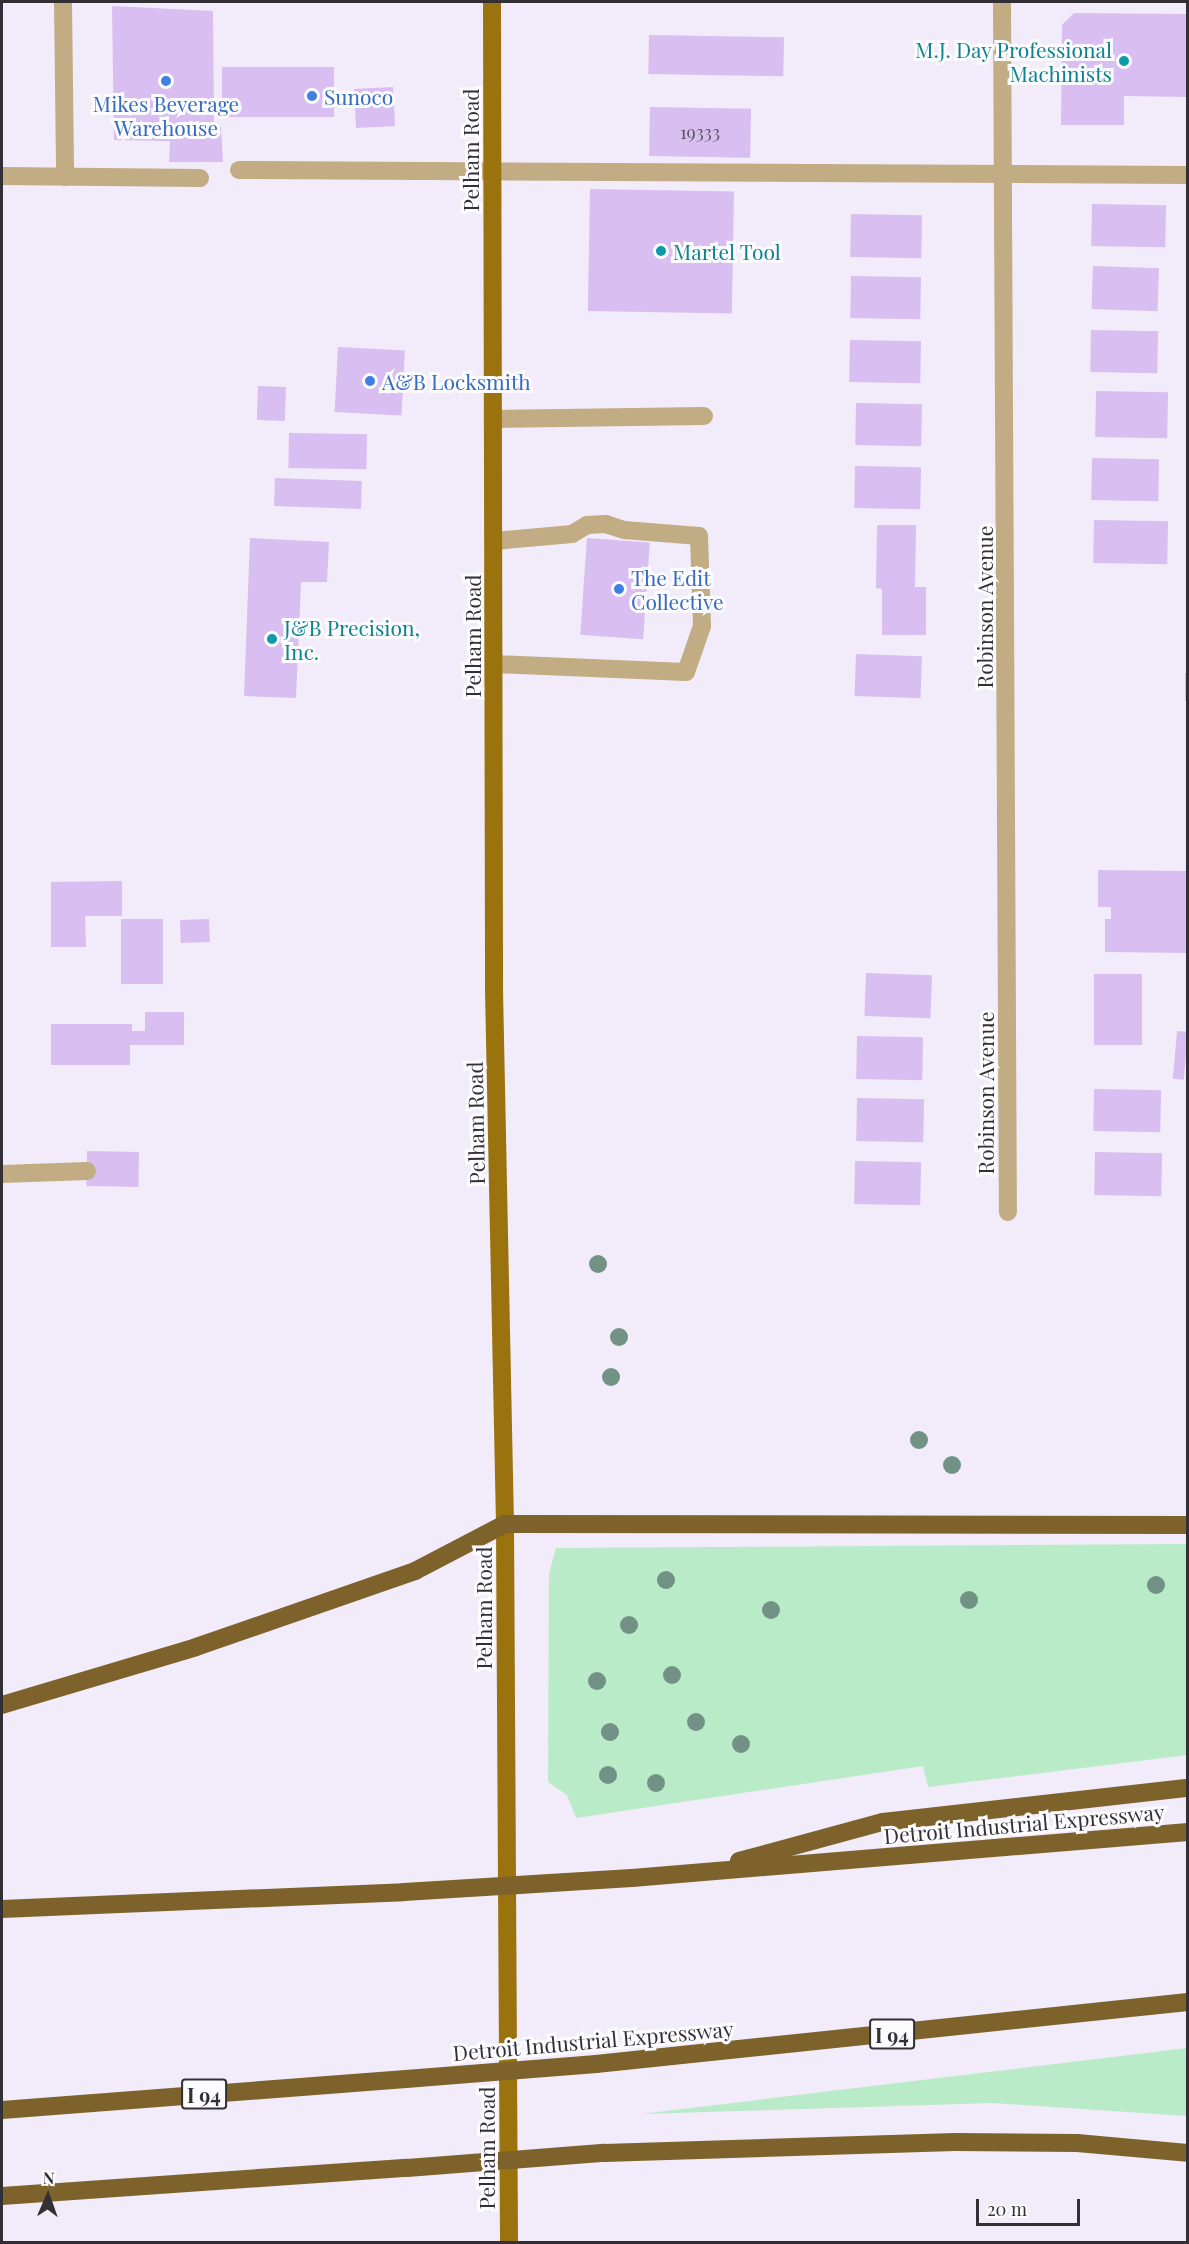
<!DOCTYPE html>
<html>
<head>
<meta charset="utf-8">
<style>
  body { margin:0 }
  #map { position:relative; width:1189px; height:2244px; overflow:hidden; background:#f2ebf9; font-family:"Playfair Display",serif }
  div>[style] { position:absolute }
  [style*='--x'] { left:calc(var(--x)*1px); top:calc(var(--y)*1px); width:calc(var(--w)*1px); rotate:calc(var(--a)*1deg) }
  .green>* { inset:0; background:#b9ebc8 }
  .building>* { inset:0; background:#d8bef1; transform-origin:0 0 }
  .minor>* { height:18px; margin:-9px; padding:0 9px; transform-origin:9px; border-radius:9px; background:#c1ac83 }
  .major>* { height:18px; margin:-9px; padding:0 9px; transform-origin:9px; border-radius:9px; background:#9a730e }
  .highway>* { height:18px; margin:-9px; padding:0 9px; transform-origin:9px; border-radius:9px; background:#7d632b }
  .highway-bridge>* { height:18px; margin:-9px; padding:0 9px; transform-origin:9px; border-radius:9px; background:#7d632b }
  .trees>* { width:18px; height:18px; margin:-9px; border-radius:50%; background:#739286 }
  .dots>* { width:16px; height:16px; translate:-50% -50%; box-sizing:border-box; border:3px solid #fcfbfe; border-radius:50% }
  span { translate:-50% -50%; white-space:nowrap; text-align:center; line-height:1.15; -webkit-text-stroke:6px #fcfbfe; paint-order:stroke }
  .number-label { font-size:18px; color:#5c5464 }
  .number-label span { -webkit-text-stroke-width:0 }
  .shield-label span { padding:2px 4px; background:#fcfbfe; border:2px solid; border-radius:4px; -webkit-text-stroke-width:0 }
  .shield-label { font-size:20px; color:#333035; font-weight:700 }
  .culture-label { font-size:21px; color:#0d838f }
  .right { translate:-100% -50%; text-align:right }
  .left { translate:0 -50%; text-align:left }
  .shop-label { font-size:21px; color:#366cbe }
  .street-label { font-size:21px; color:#333035 }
  .frame { position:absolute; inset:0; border:3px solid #333035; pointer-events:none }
  .north { position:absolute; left:18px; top:2166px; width:60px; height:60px; -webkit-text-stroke:4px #fcfbfe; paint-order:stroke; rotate:2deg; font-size:16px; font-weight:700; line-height:24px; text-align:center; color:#333035 }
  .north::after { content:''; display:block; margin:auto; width:21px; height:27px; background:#333035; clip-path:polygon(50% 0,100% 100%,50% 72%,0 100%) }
  .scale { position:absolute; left:976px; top:2199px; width:104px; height:27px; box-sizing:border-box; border:3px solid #333035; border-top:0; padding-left:8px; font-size:18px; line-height:21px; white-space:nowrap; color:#333035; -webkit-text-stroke:4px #fcfbfe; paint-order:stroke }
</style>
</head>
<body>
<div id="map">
  <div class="green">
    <i style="clip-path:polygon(1187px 1544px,1187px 1755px,928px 1787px,923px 1766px,576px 1818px,567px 1795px,548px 1782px,549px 1574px,556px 1548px)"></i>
    <i style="clip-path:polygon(1187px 2048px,1187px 2116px,993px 2103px,641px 2114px)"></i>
  </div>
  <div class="building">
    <i style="clip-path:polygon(112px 6px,213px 11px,214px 126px,221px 127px,223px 162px,169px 162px,170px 141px,114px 140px)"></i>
    <i style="clip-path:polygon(1074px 13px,1188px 14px,1188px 97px,1124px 96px,1124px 125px,1061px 125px,1062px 25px)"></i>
    <i style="left:649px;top:35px;width:135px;height:39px;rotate:1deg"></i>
    <i style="left:334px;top:67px;width:50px;height:112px;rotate:90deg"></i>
    <i style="left:393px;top:87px;width:39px;height:39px;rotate:87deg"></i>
    <i style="left:650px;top:107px;width:101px;height:49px;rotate:1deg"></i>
    <i style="left:590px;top:189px;width:144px;height:122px;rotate:1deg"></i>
    <i style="left:1092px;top:204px;width:74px;height:42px;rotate:1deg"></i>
    <i style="left:851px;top:214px;width:71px;height:43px;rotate:1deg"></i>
    <i style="left:1093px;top:266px;width:66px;height:43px;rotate:2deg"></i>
    <i style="left:851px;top:276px;width:70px;height:42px;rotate:1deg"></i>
    <i style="left:1091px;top:330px;width:67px;height:42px;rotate:1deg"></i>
    <i style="left:850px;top:340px;width:71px;height:42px;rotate:1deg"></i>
    <i style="left:338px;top:347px;width:67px;height:65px;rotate:3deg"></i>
    <i style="left:258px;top:386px;width:28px;height:34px;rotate:2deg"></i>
    <i style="left:1096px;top:391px;width:72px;height:46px;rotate:1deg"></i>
    <i style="left:856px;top:403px;width:66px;height:42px;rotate:1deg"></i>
    <i style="left:289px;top:433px;width:78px;height:35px;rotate:1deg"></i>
    <i style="left:1092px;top:458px;width:67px;height:42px;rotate:1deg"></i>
    <i style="left:855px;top:466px;width:66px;height:42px;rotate:1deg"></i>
    <i style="left:275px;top:478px;width:87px;height:28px;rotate:2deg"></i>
    <i style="left:1094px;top:520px;width:74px;height:43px;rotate:1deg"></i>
    <i style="clip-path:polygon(877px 525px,916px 525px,915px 587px,926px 587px,926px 635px,882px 635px,882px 589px,876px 588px)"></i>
    <i style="clip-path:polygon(250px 538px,329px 542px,327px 582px,301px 582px,296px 698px,244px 696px)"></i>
    <i style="left:587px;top:538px;width:63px;height:97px;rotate:4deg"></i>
    <i style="left:856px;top:654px;width:66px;height:42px;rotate:2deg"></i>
    <i style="left:1185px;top:673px;width:3px;height:28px"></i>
    <i style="clip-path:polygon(1098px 870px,1188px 871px,1188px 953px,1105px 952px,1105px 919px,1111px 919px,1111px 907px,1098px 907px)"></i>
    <i style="clip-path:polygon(122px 881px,122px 916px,85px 916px,86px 947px,51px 947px,51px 882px)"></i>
    <i style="left:121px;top:919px;width:42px;height:65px"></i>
    <i style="left:209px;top:919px;width:23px;height:29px;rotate:88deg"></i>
    <i style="left:866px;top:973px;width:66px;height:43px;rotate:2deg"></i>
    <i style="left:1094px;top:974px;width:48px;height:71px"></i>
    <i style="clip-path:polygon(145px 1012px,184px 1012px,184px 1045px,130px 1045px,130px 1065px,51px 1065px,51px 1024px,132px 1024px,132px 1031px,145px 1031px)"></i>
    <i style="left:1177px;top:1031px;width:11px;height:48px;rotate:5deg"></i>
    <i style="left:857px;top:1036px;width:66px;height:43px;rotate:1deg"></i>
    <i style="left:1094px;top:1089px;width:67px;height:42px;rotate:1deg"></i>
    <i style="left:857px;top:1098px;width:67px;height:43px;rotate:1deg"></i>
    <i style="left:87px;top:1151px;width:52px;height:35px;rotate:1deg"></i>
    <i style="left:1095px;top:1152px;width:67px;height:43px;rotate:1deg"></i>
    <i style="left:855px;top:1161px;width:66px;height:43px;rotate:1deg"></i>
  </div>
  <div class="minor">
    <i style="--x:63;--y:2;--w:175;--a:89.3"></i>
    <i style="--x:1002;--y:2;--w:1210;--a:89.72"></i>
    <i style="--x:239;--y:170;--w:949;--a:0.3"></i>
    <i style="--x:2;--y:176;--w:198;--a:0.6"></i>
    <i style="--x:495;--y:419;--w:209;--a:-0.8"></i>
    <i style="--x:494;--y:664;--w:192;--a:2.4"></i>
    <i style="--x:686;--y:672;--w:49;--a:-70.8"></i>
    <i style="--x:702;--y:626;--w:90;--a:-91.9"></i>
    <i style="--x:699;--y:536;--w:75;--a:-175.4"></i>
    <i style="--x:624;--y:530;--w:19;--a:-162"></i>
    <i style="--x:606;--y:524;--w:19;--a:177"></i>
    <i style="--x:587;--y:525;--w:17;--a:149"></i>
    <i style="--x:572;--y:534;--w:77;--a:174.8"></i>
    <i style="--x:2;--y:1174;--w:85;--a:-2"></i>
  </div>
  <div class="major">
    <i style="--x:492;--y:2;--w:988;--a:89.88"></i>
    <i style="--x:494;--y:990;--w:534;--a:88.82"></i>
    <i style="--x:505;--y:1524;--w:718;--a:89.68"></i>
  </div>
  <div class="highway">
    <i style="--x:2;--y:1705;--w:202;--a:-16.6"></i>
    <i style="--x:196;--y:1647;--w:232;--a:-19.1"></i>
    <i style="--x:415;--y:1571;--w:102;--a:-27.6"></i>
    <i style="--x:505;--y:1524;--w:683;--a:0.08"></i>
    <i style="--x:739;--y:1861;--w:149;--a:-15.2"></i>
    <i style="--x:883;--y:1822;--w:307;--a:-6.4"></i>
    <i style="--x:632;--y:1878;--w:558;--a:-4.73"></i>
    <i style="--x:2;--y:1909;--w:402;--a:-2.4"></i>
    <i style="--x:596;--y:2064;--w:595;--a:-5.98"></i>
    <i style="--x:2;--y:2110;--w:405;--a:-4.4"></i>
    <i style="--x:604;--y:2153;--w:351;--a:-1.8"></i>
    <i style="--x:955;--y:2142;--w:122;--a:0.5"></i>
    <i style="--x:1077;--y:2143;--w:111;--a:5.1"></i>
    <i style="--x:2;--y:2196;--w:406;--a:-4"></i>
  </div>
  <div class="highway-bridge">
    <i style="--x:404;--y:1892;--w:228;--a:-3.5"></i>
    <i style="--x:406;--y:2079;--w:191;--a:-4.5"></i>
    <i style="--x:407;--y:2168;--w:198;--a:-4.4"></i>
  </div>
  <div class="trees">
    <i style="left:598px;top:1264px"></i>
    <i style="left:619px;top:1337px"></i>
    <i style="left:611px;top:1377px"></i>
    <i style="left:919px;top:1440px"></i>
    <i style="left:952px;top:1465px"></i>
    <i style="left:666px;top:1580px"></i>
    <i style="left:1156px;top:1585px"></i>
    <i style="left:969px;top:1600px"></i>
    <i style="left:771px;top:1610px"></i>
    <i style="left:629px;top:1625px"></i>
    <i style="left:672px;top:1675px"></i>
    <i style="left:597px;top:1681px"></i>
    <i style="left:696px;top:1722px"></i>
    <i style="left:610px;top:1732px"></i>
    <i style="left:741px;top:1744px"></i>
    <i style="left:608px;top:1775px"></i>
    <i style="left:656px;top:1783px"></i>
  </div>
  <div class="dots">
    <i style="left:1124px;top:61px;background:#0f9aa8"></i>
    <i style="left:166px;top:81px;background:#3f7fe0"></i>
    <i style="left:312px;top:96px;background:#3f7fe0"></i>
    <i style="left:661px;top:251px;background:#0f9aa8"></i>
    <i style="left:370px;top:381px;background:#3f7fe0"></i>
    <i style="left:619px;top:589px;background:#3f7fe0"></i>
    <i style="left:272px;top:639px;background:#0f9aa8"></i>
  </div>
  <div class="number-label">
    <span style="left:700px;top:132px">19333</span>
  </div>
  <div class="shield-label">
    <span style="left:892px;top:2034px">I 94</span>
    <span style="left:204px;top:2094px">I 94</span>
  </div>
  <div class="culture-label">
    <span class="right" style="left:1112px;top:61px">M.J. Day Professional<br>Machinists</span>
    <span class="left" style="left:673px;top:251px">Martel Tool</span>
    <span class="left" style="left:284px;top:639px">J&amp;B Precision,<br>Inc.</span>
  </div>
  <div class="shop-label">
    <span class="left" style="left:324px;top:96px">Sunoco</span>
    <span style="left:166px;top:115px">Mikes Beverage<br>Warehouse</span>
    <span class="left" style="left:382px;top:381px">A&amp;B Locksmith</span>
    <span class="left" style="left:631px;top:589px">The Edit<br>Collective</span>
  </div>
  <div class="street-label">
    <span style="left:470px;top:150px;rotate:-90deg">Pelham Road</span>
    <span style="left:984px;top:607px;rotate:-90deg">Robinson Avenue</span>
    <span style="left:472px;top:636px;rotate:-90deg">Pelham Road</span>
    <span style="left:985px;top:1093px;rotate:-90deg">Robinson Avenue</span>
    <span style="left:475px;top:1123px;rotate:-91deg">Pelham Road</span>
    <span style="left:483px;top:1608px;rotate:-90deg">Pelham Road</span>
    <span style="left:1024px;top:1823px;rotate:-5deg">Detroit Industrial Expressway</span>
    <span style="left:593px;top:2040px;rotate:-5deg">Detroit Industrial Expressway</span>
    <span style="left:486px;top:2148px;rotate:-90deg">Pelham Road</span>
  </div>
  <div class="frame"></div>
  <div class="north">N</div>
  <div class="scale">20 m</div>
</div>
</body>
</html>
